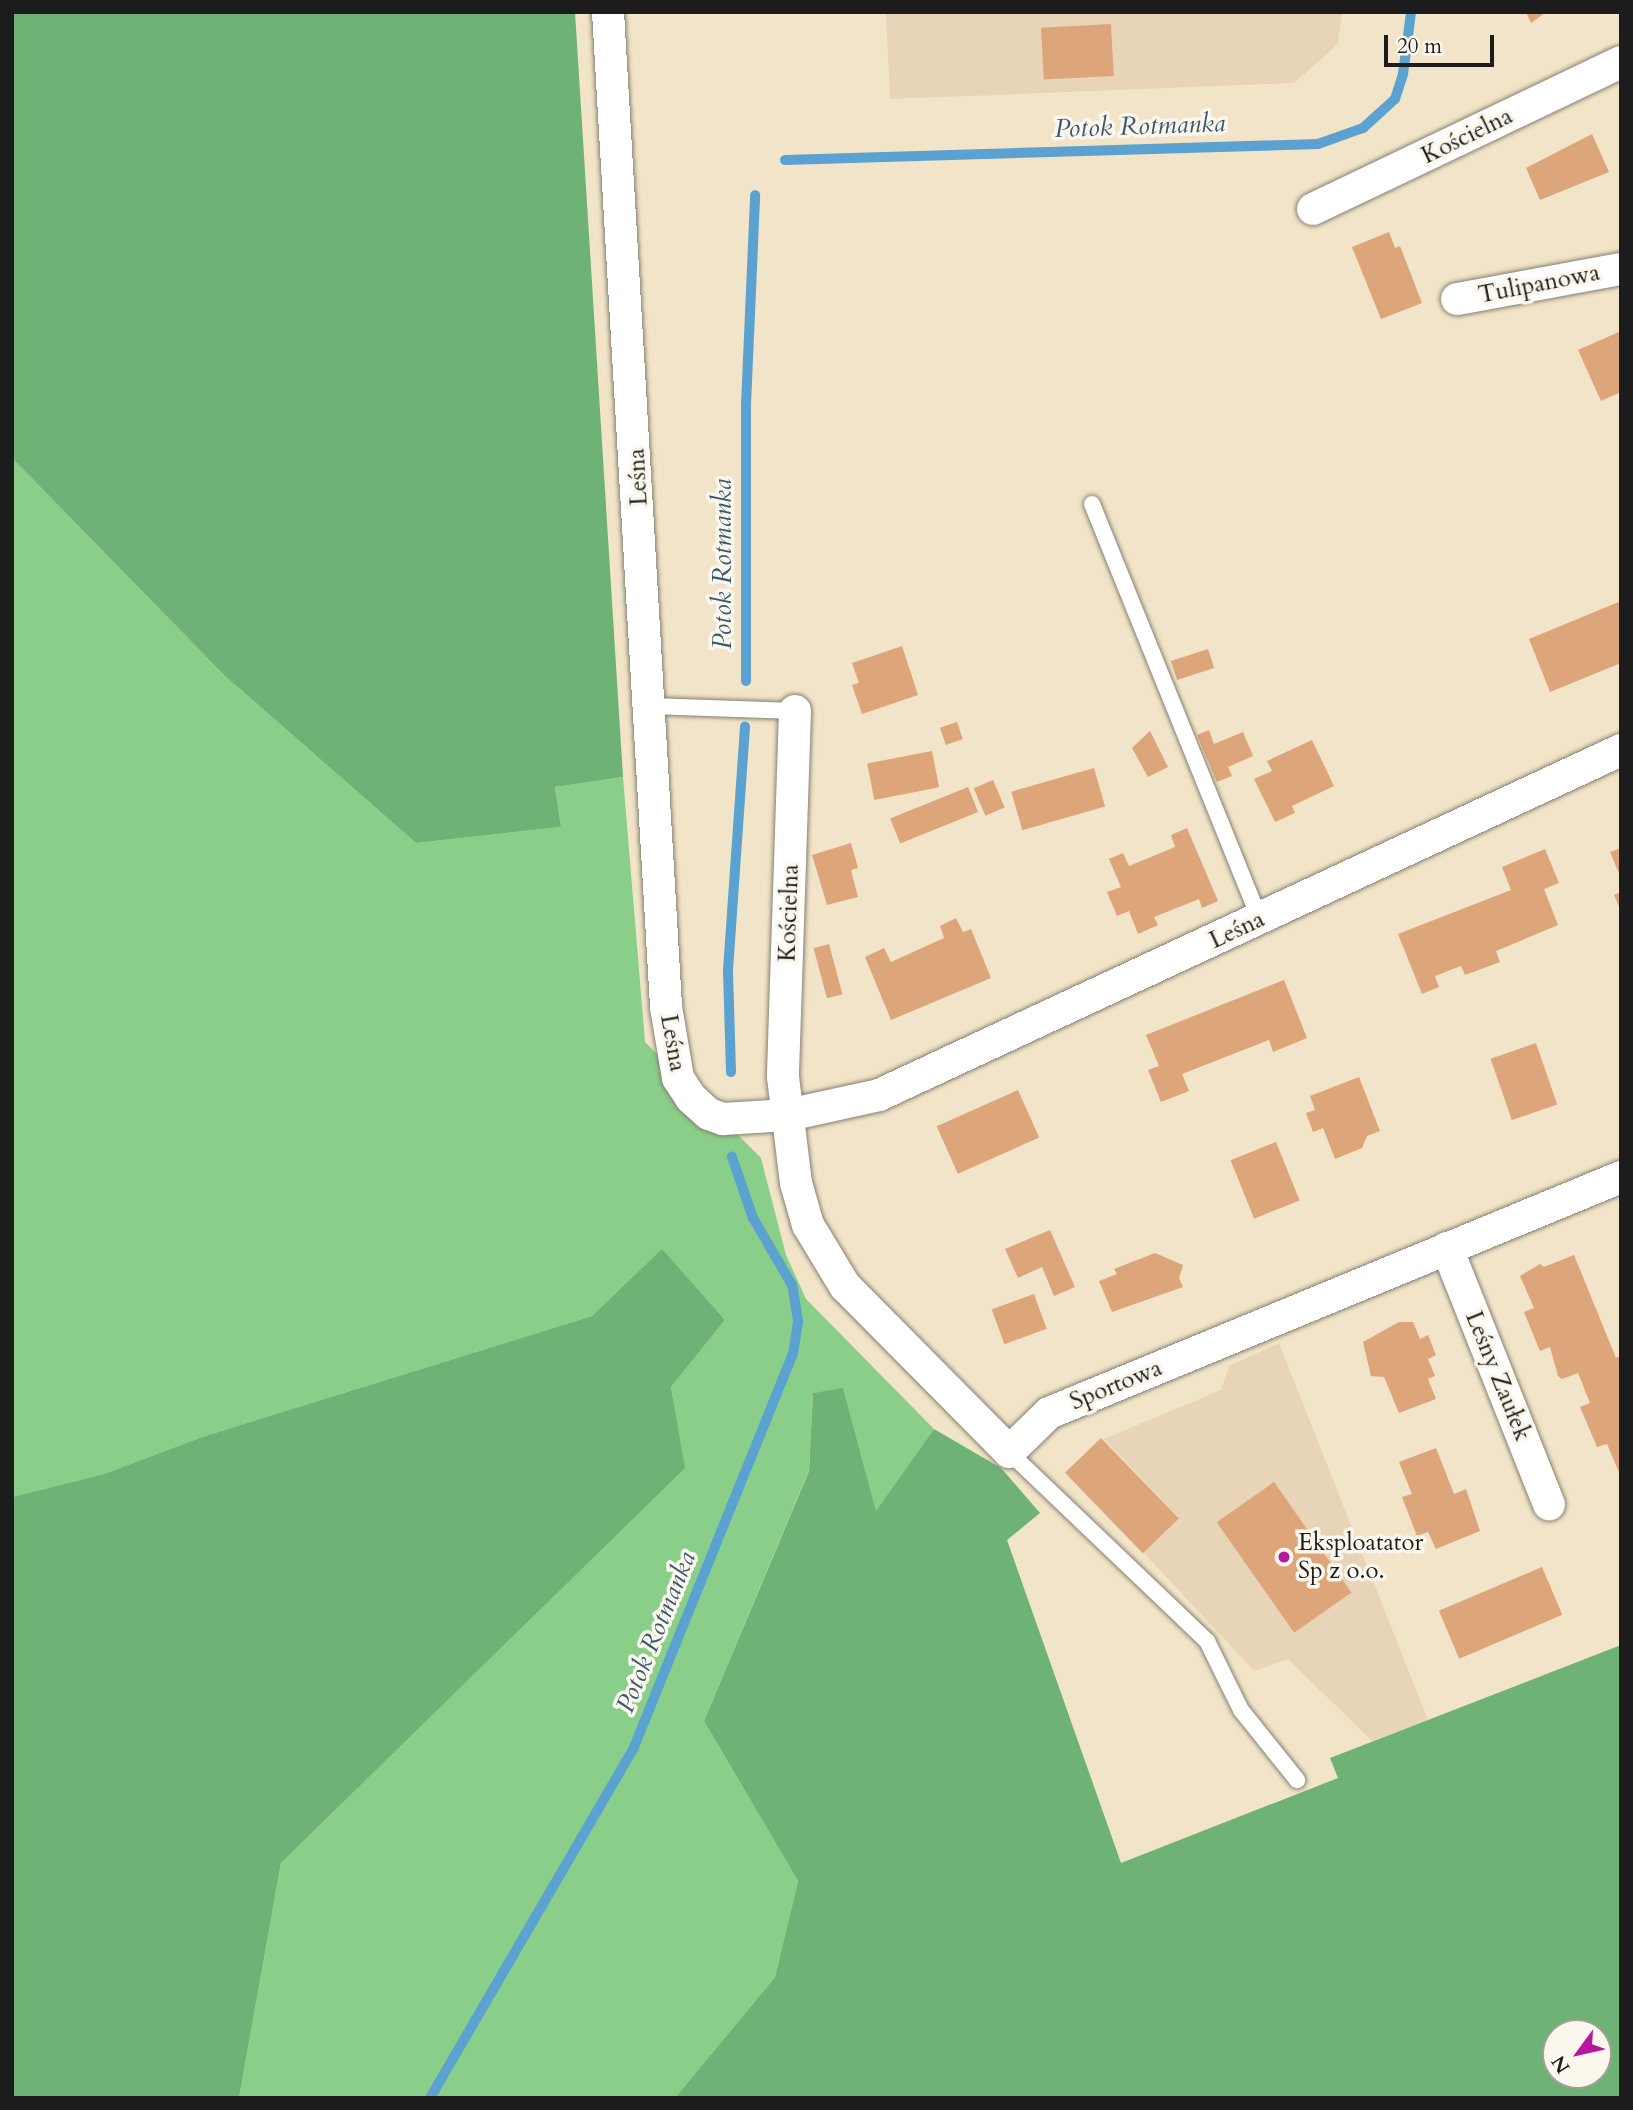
<!DOCTYPE html>
<html>
<head>
<meta charset="utf-8">
<style>
  body { margin:0 }
  #map { position:relative; width:1633px; height:2110px; overflow:hidden; background:#f1e4c8; font-family:Cardo,serif }
  div>[style] { position:absolute }
  [style*='--x'] { left:calc(var(--x)*1px); top:calc(var(--y)*1px); width:calc(var(--w)*1px); rotate:calc(var(--a)*1deg) }
  .built>* { inset:0; background:#e8d4b7 }
  .green>* { inset:0; background:#8acf89 }
  .forest>* { inset:0; background:#6fb275 }
  .stream>* { height:10px; margin:-5px; padding:0 5px; transform-origin:5px; border-radius:5px; background:#5ba2d1 }
  .building>* { inset:0; background:#dda57a; transform-origin:0 0 }
  .roads { filter:drop-shadow(0 0 2px #868072) drop-shadow(0 0 2px #868072) }
  .lane>* { height:16px; margin:-8px; padding:0 8px; transform-origin:8px; border-radius:8px; background:#fff }
  .street>* { height:32px; margin:-16px; padding:0 16px; transform-origin:16px; border-radius:16px; background:#fff }
  .dots>* { width:19px; height:19px; translate:-50% -50%; box-sizing:border-box; border:4px solid #fbf7ec; border-radius:50% }
  span { translate:-50% -50%; white-space:nowrap; text-align:center; line-height:1.15; -webkit-text-stroke:7px #fbf7ec; paint-order:stroke }
  .street-label { font-size:24px; color:#1c1c1c }
  .poi-label { font-size:24px; color:#1c1c1c }
  .left { translate:0 -50%; text-align:left }
  .water-label { font-size:26px; color:#38586d; font-style:italic }
  .frame { position:absolute; inset:0; border:14px solid #1c1c1c; pointer-events:none }
  .north { position:absolute; left:1542px; top:2019px; width:70px; height:70px; box-sizing:border-box; background:#fbf7ec; border:2px solid #a29f99; border-radius:50%; rotate:237deg; font-size:19px; font-weight:700; line-height:28px; text-align:center; color:#1c1c1c }
  .north::after { content:''; display:block; margin:auto; width:24px; height:32px; background:#b5179e; clip-path:polygon(50% 0,100% 100%,50% 72%,0 100%) }
  .scale { position:absolute; left:1384px; top:35px; width:110px; height:32px; box-sizing:border-box; border:4px solid #1c1c1c; border-top:0; padding-left:9px; font-size:21px; line-height:24px; white-space:nowrap; color:#1c1c1c; -webkit-text-stroke:5px #fbf7ec; paint-order:stroke }
</style>
</head>
<body>
<div id="map">
  <div class="built">
    <i style="clip-path:polygon(886px 12px,1342px 12px,1338px 44px,1294px 83px,890px 99px)"></i>
    <i style="clip-path:polygon(1279px 1343px,1428px 1720px,1372px 1741px,1288px 1659px,1254px 1671px,1143px 1552px,1178px 1517px,1104px 1439px,1221px 1390px,1229px 1366px)"></i>
  </div>
  <div class="green">
    <i style="clip-path:polygon(12px 458px,225px 676px,416px 843px,561px 827px,555px 787px,623px 777px,645px 1042px,761px 1158px,786px 1255px,806px 1299px,934px 1429px,876px 1512px,843px 1389px,813px 1393px,809px 1470px,704px 1721px,798px 1881px,775px 1977px,675px 2098px,239px 2098px,281px 1863px,684px 1468px,671px 1387px,725px 1320px,662px 1250px,592px 1316px,202px 1437px,104px 1474px,12px 1497px)"></i>
  </div>
  <div class="forest">
    <i style="clip-path:polygon(12px 12px,575px 12px,623px 777px,555px 787px,561px 827px,416px 843px,225px 676px,12px 458px)"></i>
    <i style="clip-path:polygon(662px 1249px,725px 1320px,671px 1387px,685px 1468px,281px 1863px,239px 2098px,12px 2098px,12px 1497px,104px 1474px,202px 1437px,592px 1316px)"></i>
    <i style="clip-path:polygon(evenodd,843px 1388px,876px 1511px,934px 1429px,1001px 1468px,1040px 1513px,1007px 1540px,1121px 1863px,1338px 1778px,1330px 1758px,1621px 1645px,1621px 2098px,675px 2098px,775px 1977px,798px 1881px,704px 1721px,809px 1471px,813px 1393px,843px 1388px,1556px 2033px,1598px 2033px,1598px 2075px,1556px 2075px,1556px 2033px)"></i>
  </div>
  <div class="stream">
    <i style="--x:785;--y:160;--w:533;--a:-1.72"></i>
    <i style="--x:1318;--y:144;--w:48;--a:-19.6"></i>
    <i style="--x:1363;--y:128;--w:43;--a:-42.2"></i>
    <i style="--x:1395;--y:99;--w:26;--a:-72"></i>
    <i style="--x:1403;--y:74;--w:63;--a:-82.6"></i>
    <i style="--x:746;--y:681;--w:276;--a:-90"></i>
    <i style="--x:746;--y:405;--w:210;--a:-87.5"></i>
    <i style="--x:731;--y:1072;--w:102;--a:-91.7"></i>
    <i style="--x:728;--y:970;--w:244;--a:-86"></i>
    <i style="--x:430;--y:2098;--w:406;--a:-59.8"></i>
    <i style="--x:634;--y:1747;--w:424;--a:-68"></i>
    <i style="--x:793;--y:1354;--w:33;--a:-81"></i>
    <i style="--x:798;--y:1321;--w:36;--a:-99"></i>
    <i style="--x:792;--y:1285;--w:78;--a:-120.2"></i>
    <i style="--x:753;--y:1218;--w:65;--a:-109"></i>
  </div>
  <div class="building">
    <i style="clip-path:polygon(1526px 12px,1555px 12px,1546px 12px,1531px 23px)"></i>
    <i style="left:1111px;top:24px;width:52px;height:70px;rotate:87deg"></i>
    <i style="clip-path:polygon(1592px 134px,1609px 172px,1540px 200px,1526px 168px)"></i>
    <i style="clip-path:polygon(1389px 232px,1395px 248px,1400px 246px,1422px 303px,1381px 319px,1352px 247px)"></i>
    <i style="clip-path:polygon(1621px 331px,1621px 392px,1601px 401px,1578px 350px)"></i>
    <i style="clip-path:polygon(1621px 601px,1621px 663px,1550px 692px,1529px 639px)"></i>
    <i style="clip-path:polygon(902px 646px,918px 695px,862px 714px,852px 685px,859px 683px,852px 663px)"></i>
    <i style="left:1208px;top:649px;width:20px;height:39px;rotate:72deg"></i>
    <i style="left:957px;top:722px;width:18px;height:18px;rotate:71deg"></i>
    <i style="clip-path:polygon(1209px 730px,1214px 744px,1243px 732px,1253px 756px,1228px 767px,1232px 776px,1217px 782px,1197px 735px)"></i>
    <i style="clip-path:polygon(1150px 731px,1168px 767px,1148px 777px,1132px 748px)"></i>
    <i style="clip-path:polygon(1312px 740px,1334px 786px,1292px 806px,1295px 813px,1275px 822px,1254px 779px,1272px 771px,1267px 761px)"></i>
    <i style="left:932px;top:751px;width:37px;height:66px;rotate:79deg"></i>
    <i style="left:1094px;top:768px;width:40px;height:86px;rotate:74deg"></i>
    <i style="left:993px;top:780px;width:30px;height:21px;rotate:67deg"></i>
    <i style="left:968px;top:787px;width:27px;height:84px;rotate:68deg"></i>
    <i style="clip-path:polygon(1187px 828px,1218px 901px,1202px 908px,1199px 899px,1154px 917px,1158px 925px,1138px 934px,1129px 911px,1117px 916px,1107px 892px,1121px 887px,1109px 859px,1123px 853px,1129px 866px,1175px 847px,1171px 835px)"></i>
    <i style="clip-path:polygon(851px 843px,858px 868px,851px 870px,858px 897px,827px 905px,812px 855px)"></i>
    <i style="clip-path:polygon(1621px 848px,1621px 878px,1610px 852px)"></i>
    <i style="clip-path:polygon(1545px 849px,1559px 883px,1544px 889px,1558px 925px,1496px 951px,1500px 962px,1465px 975px,1461px 966px,1435px 976px,1439px 987px,1422px 994px,1398px 934px,1511px 890px,1502px 867px)"></i>
    <i style="clip-path:polygon(1621px 892px,1621px 911px,1614px 895px)"></i>
    <i style="clip-path:polygon(956px 918px,963px 932px,971px 929px,991px 978px,891px 1020px,865px 957px,884px 948px,891px 962px,944px 938px,940px 926px)"></i>
    <i style="left:829px;top:944px;width:52px;height:16px;rotate:75deg"></i>
    <i style="clip-path:polygon(1284px 980px,1307px 1038px,1273px 1052px,1269px 1040px,1182px 1074px,1189px 1091px,1161px 1102px,1148px 1070px,1159px 1066px,1146px 1035px)"></i>
    <i style="left:1536px;top:1043px;width:65px;height:48px;rotate:71deg"></i>
    <i style="clip-path:polygon(1359px 1077px,1380px 1131px,1367px 1136px,1362px 1148px,1335px 1159px,1323px 1128px,1313px 1132px,1306px 1113px,1315px 1110px,1310px 1096px)"></i>
    <i style="left:1018px;top:1090px;width:52px;height:89px;rotate:66deg"></i>
    <i style="left:1276px;top:1142px;width:63px;height:49px;rotate:68deg"></i>
    <i style="clip-path:polygon(1050px 1230px,1075px 1287px,1054px 1296px,1042px 1267px,1018px 1278px,1005px 1249px)"></i>
    <i style="clip-path:polygon(1155px 1253px,1183px 1265px,1179px 1278px,1183px 1287px,1112px 1312px,1099px 1281px,1117px 1274px,1114px 1269px)"></i>
    <i style="clip-path:polygon(1574px 1255px,1616px 1358px,1621px 1356px,1621px 1477px,1607px 1444px,1597px 1447px,1580px 1407px,1590px 1403px,1578px 1373px,1562px 1379px,1558px 1376px,1550px 1347px,1540px 1351px,1524px 1312px,1534px 1308px,1520px 1276px,1540px 1264px,1544px 1267px)"></i>
    <i style="left:1034px;top:1294px;width:37px;height:45px;rotate:70deg"></i>
    <i style="clip-path:polygon(1399px 1322px,1413px 1322px,1420px 1339px,1428px 1335px,1436px 1355px,1428px 1359px,1435px 1376px,1428px 1379px,1436px 1399px,1399px 1413px,1384px 1377px,1371px 1376px,1363px 1342px)"></i>
    <i style="left:1101px;top:1438px;width:112px;height:50px;rotate:46deg"></i>
    <i style="clip-path:polygon(1436px 1448px,1454px 1494px,1466px 1489px,1480px 1531px,1436px 1549px,1428px 1532px,1417px 1536px,1402px 1497px,1412px 1494px,1399px 1462px)"></i>
    <i style="left:1274px;top:1482px;width:135px;height:70px;rotate:55deg"></i>
    <i style="left:1542px;top:1567px;width:52px;height:112px;rotate:67deg"></i>
  </div>
  <div class="roads">
    <div class="lane">
      <i style="--x:1092;--y:504;--w:449;--a:68"></i>
      <i style="--x:651;--y:706;--w:144;--a:2"></i>
      <i style="--x:1009;--y:1452;--w:274;--a:43.7"></i>
      <i style="--x:1207;--y:1641;--w:77;--a:63.8"></i>
      <i style="--x:1241;--y:1710;--w:90;--a:51.3"></i>
    </div>
    <div class="street">
      <i style="--x:608;--y:12;--w:997;--a:86.66"></i>
      <i style="--x:666;--y:1007;--w:72;--a:80.4"></i>
      <i style="--x:678;--y:1078;--w:24;--a:57"></i>
      <i style="--x:691;--y:1098;--w:24;--a:42"></i>
      <i style="--x:709;--y:1114;--w:15;--a:20"></i>
      <i style="--x:723;--y:1119;--w:65;--a:-3.5"></i>
      <i style="--x:788;--y:1115;--w:93;--a:-12.4"></i>
      <i style="--x:879;--y:1095;--w:818;--a:-24.94"></i>
      <i style="--x:1313;--y:209;--w:341;--a:-25.5"></i>
      <i style="--x:1457;--y:299;--w:167;--a:-10.4"></i>
      <i style="--x:795;--y:711;--w:366;--a:91.9"></i>
      <i style="--x:783;--y:1077;--w:107;--a:83"></i>
      <i style="--x:796;--y:1183;--w:44;--a:74.1"></i>
      <i style="--x:808;--y:1225;--w:71;--a:58.8"></i>
      <i style="--x:845;--y:1286;--w:233;--a:45.3"></i>
      <i style="--x:1009;--y:1452;--w:56;--a:-44.3"></i>
      <i style="--x:1049;--y:1413;--w:619;--a:-22.42"></i>
      <i style="--x:1447;--y:1248;--w:276;--a:68.3"></i>
    </div>
  </div>
  <div class="dots">
    <i style="left:1284px;top:1557px;background:#b5179e"></i>
  </div>
  <div class="street-label">
    <span style="left:1467px;top:136px;rotate:-26deg">Kościelna</span>
    <span style="left:1539px;top:284px;rotate:-11deg">Tulipanowa</span>
    <span style="left:638px;top:477px;rotate:-93deg">Leśna</span>
    <span style="left:789px;top:913px;rotate:-88deg">Kościelna</span>
    <span style="left:1237px;top:930px;rotate:-25deg">Leśna</span>
    <span style="left:673px;top:1043px;rotate:80deg">Leśna</span>
    <span style="left:1498px;top:1376px;rotate:68deg">Leśny Zaułek</span>
    <span style="left:1116px;top:1385px;rotate:-22deg">Sportowa</span>
  </div>
  <div class="poi-label">
    <span class="left" style="left:1298px;top:1557px">Eksploatator<br>Sp z o.o.</span>
  </div>
  <div class="water-label">
    <span style="left:1140px;top:126px;rotate:-2deg">Potok Rotmanka</span>
    <span style="left:723px;top:564px;rotate:-90deg">Potok Rotmanka</span>
    <span style="left:656px;top:1632px;rotate:-68deg">Potok Rotmanka</span>
  </div>
  <div class="frame"></div>
  <div class="north">N</div>
  <div class="scale">20 m</div>
</div>
</body>
</html>
